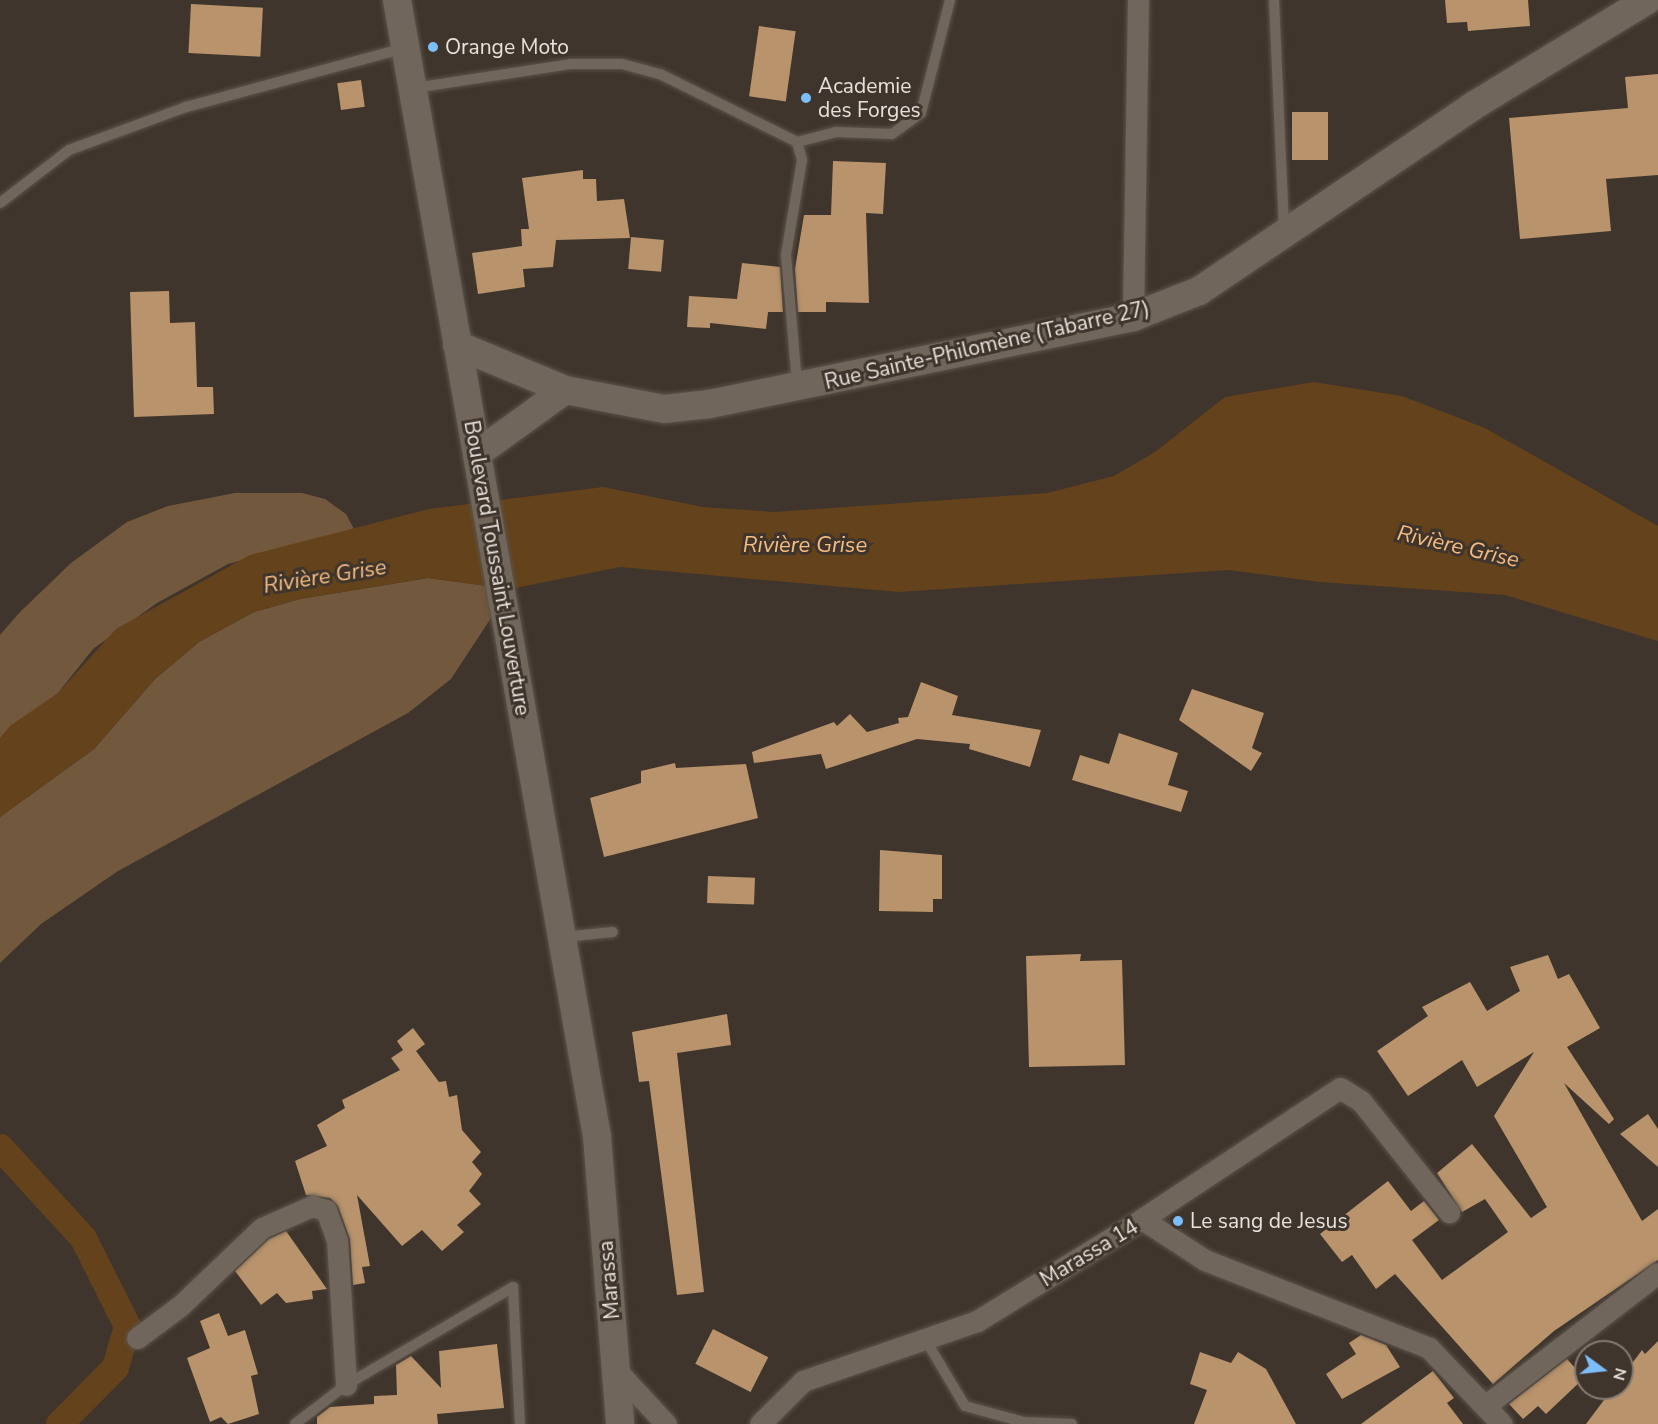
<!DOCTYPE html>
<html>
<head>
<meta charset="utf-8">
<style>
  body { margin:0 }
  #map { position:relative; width:1658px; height:1424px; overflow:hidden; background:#3f352c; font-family:"Nunito Sans",sans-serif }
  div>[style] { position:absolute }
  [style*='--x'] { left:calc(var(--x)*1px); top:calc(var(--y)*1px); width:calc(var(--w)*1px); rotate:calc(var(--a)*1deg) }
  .green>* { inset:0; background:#72583c }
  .water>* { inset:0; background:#64421b }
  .canal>* { height:27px; margin:-13.5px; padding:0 13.5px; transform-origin:13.5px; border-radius:13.5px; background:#64421b }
  .building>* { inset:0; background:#b9936b; transform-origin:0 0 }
  .roads { filter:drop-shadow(0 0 2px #5c544c) drop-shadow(0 0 2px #5c544c) }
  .lane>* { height:10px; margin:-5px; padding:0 5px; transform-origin:5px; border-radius:5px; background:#71665b }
  .street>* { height:21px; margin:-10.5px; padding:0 10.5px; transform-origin:10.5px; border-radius:10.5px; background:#71665b }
  .secondary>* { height:28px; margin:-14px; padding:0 14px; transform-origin:14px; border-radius:14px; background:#71665b }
  .dots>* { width:16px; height:16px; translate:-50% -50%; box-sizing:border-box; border:3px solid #3f352c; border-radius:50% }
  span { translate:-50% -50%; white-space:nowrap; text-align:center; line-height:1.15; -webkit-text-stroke:6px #3f352c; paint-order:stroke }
  .poi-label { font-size:21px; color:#e8e2dc }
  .left { translate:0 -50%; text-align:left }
  .street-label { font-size:21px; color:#e8e2dc }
  .water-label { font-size:22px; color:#f6bc80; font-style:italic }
  .north { position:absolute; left:1574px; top:1340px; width:60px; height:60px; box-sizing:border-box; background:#3f352c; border:2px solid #837a72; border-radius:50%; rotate:105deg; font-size:16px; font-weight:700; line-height:24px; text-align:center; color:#e8e2dc }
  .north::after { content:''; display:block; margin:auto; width:21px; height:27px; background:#7cbef9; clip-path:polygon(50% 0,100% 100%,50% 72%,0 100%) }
</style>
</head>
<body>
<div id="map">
  <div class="green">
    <i style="clip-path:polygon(235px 493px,302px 493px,325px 499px,346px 514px,354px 529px,228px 564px,157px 603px,93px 649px,58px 693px,0 738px,0 635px,19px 613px,71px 563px,127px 522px,168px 506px)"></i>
    <i style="clip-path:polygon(428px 578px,510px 589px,451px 679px,408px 713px,118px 871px,41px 924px,0 963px,0 817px,94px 749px,155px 679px,199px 642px,254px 612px,300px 599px)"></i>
  </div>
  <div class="water">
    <i style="clip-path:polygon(1314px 382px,1402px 396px,1485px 428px,1658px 526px,1658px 641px,1505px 595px,1320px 582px,1229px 570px,899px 592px,620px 567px,510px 589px,428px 578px,300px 599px,254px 612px,199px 642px,155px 679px,94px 749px,0 817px,0 738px,10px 726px,58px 693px,116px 629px,250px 555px,429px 509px,603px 487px,703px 507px,774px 512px,1047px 493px,1114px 476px,1155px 452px,1225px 397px)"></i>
  </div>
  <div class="canal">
    <i style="--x:0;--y:1147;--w:123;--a:47.6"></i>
    <i style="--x:83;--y:1238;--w:98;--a:63.4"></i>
    <i style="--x:127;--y:1326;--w:43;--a:106.3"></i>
    <i style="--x:115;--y:1367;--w:80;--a:134.5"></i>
  </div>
  <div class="building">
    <i style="clip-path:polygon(1445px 0,1528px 0,1530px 26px,1468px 31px,1467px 22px,1447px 23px)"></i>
    <i style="left:191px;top:4px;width:72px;height:49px;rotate:3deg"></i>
    <i style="left:759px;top:26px;width:37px;height:71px;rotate:8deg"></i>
    <i style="clip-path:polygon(1658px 74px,1658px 175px,1606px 179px,1611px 231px,1520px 239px,1509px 118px,1628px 108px,1625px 77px)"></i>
    <i style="left:361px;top:80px;width:27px;height:24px;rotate:82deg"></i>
    <i style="left:1292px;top:112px;width:36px;height:48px"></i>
    <i style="clip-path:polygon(833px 161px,886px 163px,883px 214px,866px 213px,869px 303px,826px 302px,826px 312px,798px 312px,795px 269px,804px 215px,831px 215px)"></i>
    <i style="clip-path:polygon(583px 170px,583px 179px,596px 179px,597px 201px,624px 199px,630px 238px,556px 240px,553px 267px,523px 269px,525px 287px,478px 294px,472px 253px,522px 246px,521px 229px,529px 229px,522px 178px)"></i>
    <i style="left:631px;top:237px;width:33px;height:32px;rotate:5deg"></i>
    <i style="clip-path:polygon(742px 263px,780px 267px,783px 312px,768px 312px,766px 329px,710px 323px,710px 328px,687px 327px,689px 296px,737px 299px)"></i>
    <i style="clip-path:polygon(169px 291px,170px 323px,195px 322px,197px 387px,213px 387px,214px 414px,134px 417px,130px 292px)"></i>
    <i style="clip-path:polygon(921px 682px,958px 696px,952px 715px,1041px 730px,1030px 767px,969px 749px,970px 744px,917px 739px,826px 769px,821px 754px,754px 763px,752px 752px,834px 722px,837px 726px,850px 714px,867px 732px,899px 723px,898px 718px,908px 717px)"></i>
    <i style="clip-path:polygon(1192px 689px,1264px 713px,1252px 748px,1262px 753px,1251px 771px,1179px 720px)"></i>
    <i style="clip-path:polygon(1119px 733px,1178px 753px,1168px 785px,1188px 791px,1181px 812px,1072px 780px,1080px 755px,1109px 764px)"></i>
    <i style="clip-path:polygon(675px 763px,676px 768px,746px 764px,758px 818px,604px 857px,590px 798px,641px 783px,641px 771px)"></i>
    <i style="clip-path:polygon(880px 850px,942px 855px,942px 899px,933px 899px,933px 912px,879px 911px)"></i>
    <i style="left:708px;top:876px;width:47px;height:27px;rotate:2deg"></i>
    <i style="clip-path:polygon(1081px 954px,1080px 961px,1122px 960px,1125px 1065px,1029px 1067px,1026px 956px)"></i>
    <i style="clip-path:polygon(1548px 955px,1558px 979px,1569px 974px,1600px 1028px,1567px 1047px,1614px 1119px,1609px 1124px,1564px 1083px,1642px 1221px,1658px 1209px,1658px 1260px,1554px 1331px,1493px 1384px,1395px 1274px,1376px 1289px,1352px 1255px,1342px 1262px,1320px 1234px,1388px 1181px,1411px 1211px,1424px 1201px,1439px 1220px,1412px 1240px,1442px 1280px,1508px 1232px,1485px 1199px,1462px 1212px,1437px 1173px,1472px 1144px,1531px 1218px,1547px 1207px,1494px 1116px,1534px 1052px,1477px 1087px,1462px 1060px,1408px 1096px,1377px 1051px,1428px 1016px,1422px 1007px,1470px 982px,1487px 1011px,1520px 991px,1510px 967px)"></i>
    <i style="clip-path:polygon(727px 1014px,731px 1045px,677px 1053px,704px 1292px,677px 1295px,649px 1081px,639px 1082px,632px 1032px)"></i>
    <i style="clip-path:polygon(413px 1028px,425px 1044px,416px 1051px,439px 1082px,446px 1081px,449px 1097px,457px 1095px,462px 1130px,481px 1152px,472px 1162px,482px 1174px,469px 1191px,481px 1204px,457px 1225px,464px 1232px,442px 1251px,422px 1230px,402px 1246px,357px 1195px,370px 1266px,362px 1267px,365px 1283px,353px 1285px,350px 1239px,338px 1206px,330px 1198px,306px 1195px,295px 1161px,327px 1146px,317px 1125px,345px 1108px,342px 1100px,400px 1070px,391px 1058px,403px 1050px,397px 1041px)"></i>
    <i style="clip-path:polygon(1648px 1114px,1658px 1129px,1658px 1167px,1620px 1134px)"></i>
    <i style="clip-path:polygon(286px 1231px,327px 1289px,312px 1291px,313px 1299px,286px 1303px,277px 1293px,261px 1305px,235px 1271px,269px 1239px)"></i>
    <i style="clip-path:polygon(219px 1313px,228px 1336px,245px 1330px,258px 1374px,251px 1376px,259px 1414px,228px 1424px,221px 1417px,210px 1422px,187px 1358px,210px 1348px,200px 1321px)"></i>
    <i style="left:713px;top:1329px;width:62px;height:39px;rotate:27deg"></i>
    <i style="clip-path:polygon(1361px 1335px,1386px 1345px,1400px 1367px,1342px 1399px,1326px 1374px,1356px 1354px,1349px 1343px)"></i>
    <i style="clip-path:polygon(1658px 1341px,1658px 1424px,1586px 1424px,1613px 1388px,1622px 1388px,1622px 1377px,1642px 1350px,1645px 1354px)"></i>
    <i style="clip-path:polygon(497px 1344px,504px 1408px,437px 1414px,438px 1424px,317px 1424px,317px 1417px,330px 1407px,374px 1404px,374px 1396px,397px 1395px,396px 1365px,411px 1356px,441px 1388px,439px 1351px)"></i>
    <i style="clip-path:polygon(1200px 1352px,1231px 1363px,1238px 1352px,1266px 1369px,1296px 1424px,1194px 1424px,1207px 1390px,1190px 1384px)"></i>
    <i style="clip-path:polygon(1567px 1359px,1584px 1378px,1546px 1414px,1538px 1406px,1523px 1419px,1509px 1404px)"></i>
    <i style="clip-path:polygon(1433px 1371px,1454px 1398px,1447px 1403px,1463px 1424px,1361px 1424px)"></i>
  </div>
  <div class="roads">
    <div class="lane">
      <i style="--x:1274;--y:0;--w:231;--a:87.5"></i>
      <i style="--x:414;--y:88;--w:158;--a:-8.7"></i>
      <i style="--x:570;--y:64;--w:52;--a:0"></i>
      <i style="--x:622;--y:64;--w:39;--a:15"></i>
      <i style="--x:660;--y:74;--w:153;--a:26.4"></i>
      <i style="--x:797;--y:142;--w:19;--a:74"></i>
      <i style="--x:802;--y:160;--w:96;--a:99.6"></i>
      <i style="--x:786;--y:255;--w:129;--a:85.1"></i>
      <i style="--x:797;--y:142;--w:40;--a:-14.4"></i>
      <i style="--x:836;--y:132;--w:56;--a:2"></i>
      <i style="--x:892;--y:134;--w:36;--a:-36"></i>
      <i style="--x:921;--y:113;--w:117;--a:-75.6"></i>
      <i style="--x:0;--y:203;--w:87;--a:-37.5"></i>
      <i style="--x:69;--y:150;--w:125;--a:-20.2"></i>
      <i style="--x:186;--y:107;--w:226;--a:-15.1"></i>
      <i style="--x:563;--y:937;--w:50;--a:-5.7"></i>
      <i style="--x:925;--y:1339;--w:78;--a:59.2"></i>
      <i style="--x:965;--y:1406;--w:60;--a:15.4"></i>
      <i style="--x:1023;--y:1422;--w:49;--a:2.3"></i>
      <i style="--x:295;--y:1424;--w:64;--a:-37.4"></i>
      <i style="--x:346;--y:1385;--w:194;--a:-30.4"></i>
      <i style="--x:513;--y:1287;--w:137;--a:87.1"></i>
    </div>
    <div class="street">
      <i style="--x:1133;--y:317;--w:317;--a:-89.1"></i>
      <i style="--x:1142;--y:1219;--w:237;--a:-33.5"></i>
      <i style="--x:1340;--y:1088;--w:25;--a:32"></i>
      <i style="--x:1361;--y:1101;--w:142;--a:51.6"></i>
      <i style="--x:137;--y:1338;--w:54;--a:-36.7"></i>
      <i style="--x:180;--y:1306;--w:113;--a:-43.6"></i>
      <i style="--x:262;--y:1228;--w:55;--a:-23.7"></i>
      <i style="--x:312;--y:1206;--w:15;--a:16"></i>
      <i style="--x:326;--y:1210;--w:32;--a:70"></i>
      <i style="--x:337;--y:1240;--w:145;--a:86.4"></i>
      <i style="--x:617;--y:1371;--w:72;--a:47.2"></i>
      <i style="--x:1485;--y:1406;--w:218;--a:-37.6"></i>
      <i style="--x:760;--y:1424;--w:61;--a:-45"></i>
      <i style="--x:803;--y:1381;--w:184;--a:-19"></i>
      <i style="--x:977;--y:1321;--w:194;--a:-31.7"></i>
      <i style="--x:1142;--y:1219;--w:75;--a:33.1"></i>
      <i style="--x:1205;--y:1260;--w:241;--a:21.4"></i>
      <i style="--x:1429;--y:1348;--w:105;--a:46.2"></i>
    </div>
    <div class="secondary">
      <i style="--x:397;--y:0;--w:1153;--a:80.02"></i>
      <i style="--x:597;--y:1136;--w:289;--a:85.4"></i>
      <i style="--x:457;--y:345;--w:117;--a:22.6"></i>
      <i style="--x:565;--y:390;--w:101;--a:10.9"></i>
      <i style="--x:664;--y:409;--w:46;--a:-6.2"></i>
      <i style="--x:710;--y:404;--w:432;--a:-11.6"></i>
      <i style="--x:1133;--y:317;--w:71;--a:-21.5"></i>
      <i style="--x:1199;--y:291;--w:331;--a:-34"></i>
      <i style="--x:1473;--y:106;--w:204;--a:-31.3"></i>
      <i style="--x:478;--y:453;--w:107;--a:-35.9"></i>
    </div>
  </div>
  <div class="dots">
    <i style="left:433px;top:47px;background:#7cbef9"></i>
    <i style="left:806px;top:98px;background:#7cbef9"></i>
    <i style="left:1178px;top:1221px;background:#7cbef9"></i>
  </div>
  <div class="poi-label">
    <span class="left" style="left:445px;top:47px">Orange Moto</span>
    <span class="left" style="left:818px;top:98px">Academie<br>des Forges</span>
    <span class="left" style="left:1190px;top:1221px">Le sang de Jesus</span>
  </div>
  <div class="street-label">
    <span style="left:987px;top:345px;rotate:-13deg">Rue Sainte-Philomène (Tabarre 27)</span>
    <span style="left:497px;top:568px;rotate:80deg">Boulevard Toussaint Louverture</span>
    <span style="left:1089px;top:1253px;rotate:-31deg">Marassa 14</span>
    <span style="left:609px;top:1280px;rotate:-95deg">Marassa</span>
  </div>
  <div class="water-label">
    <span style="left:805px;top:546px">Rivière Grise</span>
    <span style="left:1458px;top:547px;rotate:13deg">Rivière Grise</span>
    <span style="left:325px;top:577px;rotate:-9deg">Rivière Grise</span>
  </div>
  <div class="north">N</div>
</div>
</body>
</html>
